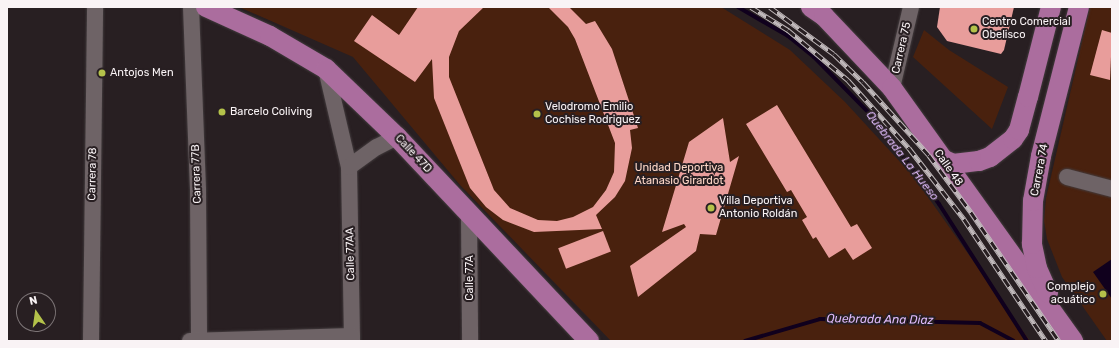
<!DOCTYPE html>
<html>
<head>
<meta charset="utf-8">
<style>
  body { margin:0 }
  #map { position:relative; width:1119px; height:348px; overflow:hidden; background:#281f22; font-family:Rubik,sans-serif }
  div>[style] { position:absolute }
  [style*='--x'] { left:calc(var(--x)*1px); top:calc(var(--y)*1px); width:calc(var(--w)*1px); rotate:calc(var(--a)*1deg) }
  .green>* { inset:0; background:#49210e }
  .water>* { inset:0; background:#10001d }
  .stream>* { height:4px; margin:-2px; padding:0 2px; transform-origin:2px; border-radius:2px; background:#10001d }
  .building>* { inset:0; background:#e89d9b; transform-origin:0 0 }
  .roads { filter:drop-shadow(0 0 1px #433c3e) drop-shadow(0 0 1px #433c3e) }
  .minor>* { height:16px; margin:-8px; padding:0 8px; transform-origin:8px; border-radius:8px; background:#6e6366 }
  .major>* { height:20px; margin:-10px; padding:0 10px; transform-origin:10px; border-radius:10px; background:#ab6d9e }
  .rail>* { height:4.5px; margin-top:-2.25px; transform-origin:0; background:repeating-linear-gradient(90deg,#281f22 0 9px,#c0b9bb 0 18px); box-sizing:border-box; border-block:1px solid #c0b9bb }
  .dots>* { width:11px; height:11px; translate:-50% -50%; box-sizing:border-box; border:2px solid #281f22; border-radius:50% }
  span { translate:-50% -50%; white-space:nowrap; text-align:center; line-height:1.15; -webkit-text-stroke:4px #281f22; paint-order:stroke }
  .poi-label { font-size:11px; color:#f9f3f5 }
  .left { translate:0 -50%; text-align:left }
  .right { translate:-100% -50%; text-align:right }
  .street-label { font-size:11px; color:#f9f3f5 }
  .park-label { font-size:11px; color:#fdd7c7 }
  .water-label { font-size:12px; color:#e0bcfc; font-style:italic }
  .frame { position:absolute; inset:0; border:8px solid #f9f3f5; pointer-events:none }
  .north { position:absolute; left:16px; top:292px; width:40px; height:40px; box-sizing:border-box; background:#281f22; border:1px solid #7c7476; border-radius:50%; rotate:347deg; font-size:11px; font-weight:700; line-height:16px; text-align:center; color:#f9f3f5 }
  .north::after { content:''; display:block; margin:auto; width:14px; height:18px; background:#b4c24a; clip-path:polygon(50% 0,100% 100%,50% 72%,0 100%) }
</style>
</head>
<body>
<div id="map">
  <div class="green">
    <i style="clip-path:polygon(239px 7px,721px 7px,790px 50px,845px 102px,913px 176px,1030px 341px,611px 341px,460px 185px,353px 57px)"></i>
    <i style="clip-path:polygon(1090px 7px,1112px 7px,1112px 341px,1107px 341px,1062px 277px,1047px 239px,1044px 221px,1046px 198px)"></i>
    <i style="clip-path:polygon(924px 30px,949px 50px,1008px 87px,992px 129px,913px 57px)"></i>
  </div>
  <div class="water">
    <i style="clip-path:polygon(1112px 259px,1112px 299px,1093px 272px)"></i>
  </div>
  <div class="stream">
    <i style="--x:738;--y:7;--w:58;--a:30.1"></i>
    <i style="--x:788;--y:36;--w:33;--a:39"></i>
    <i style="--x:814;--y:57;--w:86;--a:45.5"></i>
    <i style="--x:874;--y:118;--w:108;--a:52.9"></i>
    <i style="--x:939;--y:204;--w:163;--a:57.3"></i>
    <i style="--x:745;--y:341;--w:78;--a:-16.3"></i>
    <i style="--x:820;--y:319;--w:160;--a:1.4"></i>
    <i style="--x:980;--y:323;--w:38;--a:28"></i>
  </div>
  <div class="building">
    <i style="clip-path:polygon(418px 7px,484px 7px,459px 31px,449px 57px,449px 77px,494px 190px,510px 208px,538px 220px,557px 221px,573px 217px,593px 207px,606px 190px,614px 172px,615px 143px,575px 39px,568px 27px,548px 7px,569px 7px,586px 24px,595px 21px,612px 49px,638px 128px,630px 130px,632px 148px,625px 181px,615px 197px,596px 215px,602px 229px,534px 232px,503px 220px,486px 207px,470px 188px,434px 98px,432px 59px,415px 82px,354px 41px,372px 15px,399px 35px)"></i>
    <i style="clip-path:polygon(940px 7px,1014px 7px,1004px 50px,1001px 54px,947px 41px,937px 27px)"></i>
    <i style="clip-path:polygon(1102px 30px,1112px 33px,1110px 80px,1090px 75px)"></i>
    <i style="clip-path:polygon(777px 105px,851px 227px,857px 224px,872px 248px,853px 260px,845px 248px,829px 258px,816px 237px,813px 239px,802px 220px,807px 217px,791px 190px,787px 192px,746px 124px)"></i>
    <i style="clip-path:polygon(723px 118px,730px 162px,739px 156px,716px 235px,700px 234px,696px 251px,638px 297px,630px 266px,686px 227px,684px 224px,662px 232px,689px 142px)"></i>
    <i style="left:603px;top:231px;width:22px;height:48px;rotate:69deg"></i>
  </div>
  <div class="roads">
    <div class="minor">
      <i style="--x:191;--y:7;--w:183;--a:87.8"></i>
      <i style="--x:198;--y:190;--w:151;--a:89.6"></i>
      <i style="--x:326;--y:69;--w:101;--a:76.8"></i>
      <i style="--x:349;--y:167;--w:174;--a:89"></i>
      <i style="--x:892;--y:88;--w:83;--a:-76.8"></i>
      <i style="--x:349;--y:167;--w:34;--a:-36"></i>
      <i style="--x:377;--y:147;--w:22;--a:-27"></i>
      <i style="--x:1067;--y:177;--w:47;--a:14.9"></i>
      <i style="--x:469;--y:215;--w:126;--a:89.5"></i>
      <i style="--x:91;--y:341;--w:334;--a:-89.3"></i>
      <i style="--x:190;--y:341;--w:162;--a:-1.8"></i>
    </div>
    <div class="major">
      <i style="--x:206;--y:7;--w:70;--a:24.4"></i>
      <i style="--x:270;--y:36;--w:65;--a:30.5"></i>
      <i style="--x:326;--y:69;--w:98;--a:43.8"></i>
      <i style="--x:397;--y:137;--w:280;--a:46.7"></i>
      <i style="--x:811;--y:7;--w:16;--a:35"></i>
      <i style="--x:824;--y:16;--w:99;--a:46.6"></i>
      <i style="--x:892;--y:88;--w:311;--a:54.4"></i>
      <i style="--x:942;--y:159;--w:12;--a:24"></i>
      <i style="--x:953;--y:164;--w:26;--a:-7"></i>
      <i style="--x:979;--y:161;--w:12;--a:-20"></i>
      <i style="--x:990;--y:157;--w:29;--a:-38"></i>
      <i style="--x:1013;--y:139;--w:11;--a:-56"></i>
      <i style="--x:1019;--y:130;--w:34;--a:-75"></i>
      <i style="--x:1028;--y:97;--w:93;--a:-75.7"></i>
      <i style="--x:1048;--y:293;--w:27;--a:-114"></i>
      <i style="--x:1037;--y:268;--w:25;--a:-102"></i>
      <i style="--x:1032;--y:244;--w:43;--a:-88.7"></i>
      <i style="--x:1033;--y:201;--w:46;--a:-79.9"></i>
      <i style="--x:1041;--y:156;--w:154;--a:-75.7"></i>
    </div>
  </div>
  <div class="rail">
    <i style="--x:751;--y:7;--w:44;--a:31.9"></i>
    <i style="--x:788;--y:30;--w:78;--a:39.8"></i>
    <i style="--x:848;--y:80;--w:91;--a:48.1"></i>
    <i style="--x:909;--y:148;--w:90;--a:52.2"></i>
    <i style="--x:964;--y:219;--w:147;--a:56.1"></i>
    <i style="--x:770;--y:7;--w:79;--a:36.3"></i>
    <i style="--x:834;--y:54;--w:40;--a:44"></i>
    <i style="--x:863;--y:82;--w:98;--a:47.9"></i>
    <i style="--x:929;--y:155;--w:71;--a:53.6"></i>
    <i style="--x:971;--y:212;--w:156;--a:55.7"></i>
  </div>
  <div class="dots">
    <i style="left:974px;top:29px;background:#b4c24a"></i>
    <i style="left:102px;top:73px;background:#b4c24a"></i>
    <i style="left:222px;top:112px;background:#b4c24a"></i>
    <i style="left:537px;top:114px;background:#b4c24a"></i>
    <i style="left:711px;top:208px;background:#b4c24a"></i>
    <i style="left:1103px;top:294px;background:#b4c24a"></i>
  </div>
  <div class="poi-label">
    <span class="left" style="left:982px;top:29px">Centro Comercial<br>Obelisco</span>
    <span class="left" style="left:110px;top:73px">Antojos Men</span>
    <span class="left" style="left:545px;top:114px">Velodromo Emilio<br>Cochise Rodriguez</span>
    <span class="left" style="left:230px;top:112px">Barcelo Coliving</span>
    <span class="left" style="left:719px;top:208px">Villa Deportiva<br>Antonio Roldán</span>
    <span class="right" style="left:1095px;top:294px">Complejo<br>acuático</span>
  </div>
  <div class="street-label">
    <span style="left:902px;top:48px;rotate:-77deg">Carrera 75</span>
    <span style="left:413px;top:154px;rotate:47deg">Calle 47D</span>
    <span style="left:948px;top:168px;rotate:55deg">Calle 48</span>
    <span style="left:1040px;top:170px;rotate:-79deg">Carrera 74</span>
    <span style="left:93px;top:174px;rotate:-89deg">Carrera 78</span>
    <span style="left:197px;top:174px;rotate:-92deg">Carrera 77B</span>
    <span style="left:351px;top:254px;rotate:-91deg">Calle 77AA</span>
    <span style="left:470px;top:278px;rotate:-90deg">Calle 77A</span>
  </div>
  <div class="park-label">
    <span style="left:679px;top:175px">Unidad Deportiva<br>Atanasio Girardot</span>
  </div>
  <div class="water-label">
    <span style="left:902px;top:156px;rotate:52deg">Quebrada La Hueso</span>
    <span style="left:880px;top:320px;rotate:1deg">Quebrada Ana Diaz</span>
  </div>
  <div class="frame"></div>
  <div class="north">N</div>
</div>
</body>
</html>
